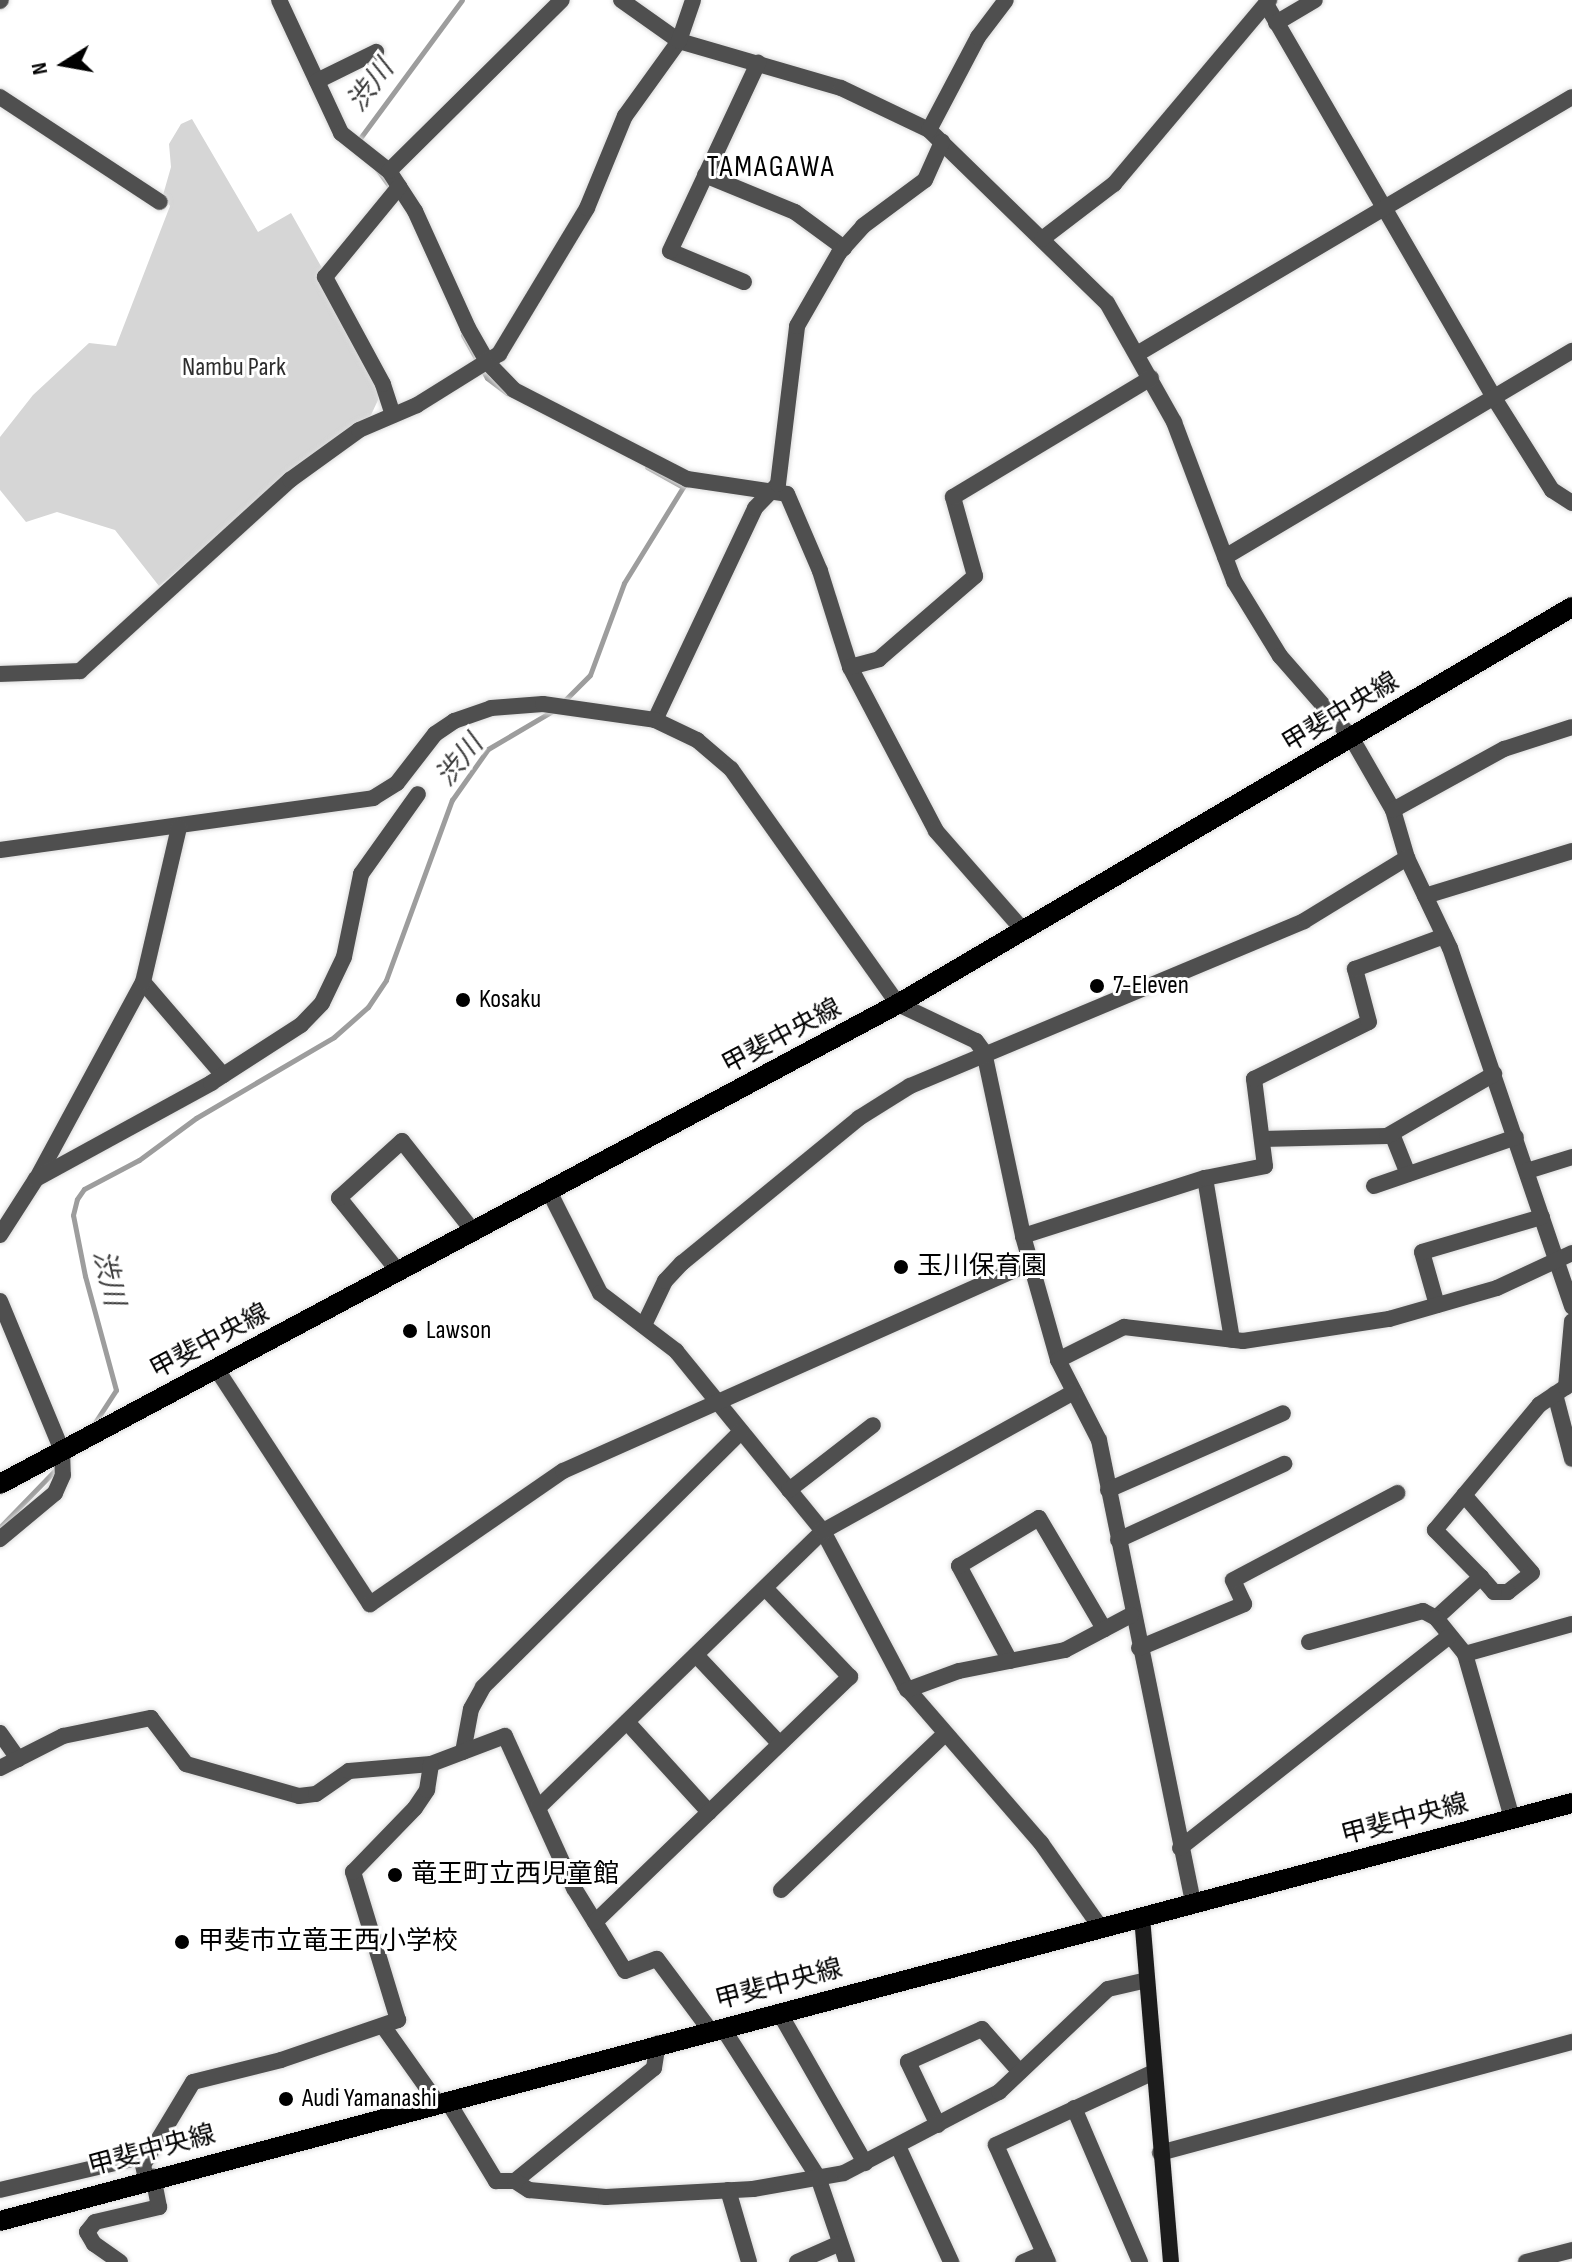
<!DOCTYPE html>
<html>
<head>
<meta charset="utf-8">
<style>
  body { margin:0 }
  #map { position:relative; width:1572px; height:2262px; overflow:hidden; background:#fff; font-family:"Sofia Sans Condensed","Noto Sans JP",sans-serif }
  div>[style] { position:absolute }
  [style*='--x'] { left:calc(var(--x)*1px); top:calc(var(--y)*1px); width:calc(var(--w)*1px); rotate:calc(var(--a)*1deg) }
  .green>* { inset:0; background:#d6d6d6 }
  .stream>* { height:5px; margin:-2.5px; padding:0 2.5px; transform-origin:2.5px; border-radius:2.5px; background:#9d9d9d }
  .roads { filter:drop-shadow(0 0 2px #dbdbdb) drop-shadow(0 0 2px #dbdbdb) }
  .street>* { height:16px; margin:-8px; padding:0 8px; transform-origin:8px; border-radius:8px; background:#4f4f4f }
  .secondary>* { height:16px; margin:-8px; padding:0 8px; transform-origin:8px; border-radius:8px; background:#1c1c1c }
  .primary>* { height:20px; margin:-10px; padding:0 10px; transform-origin:10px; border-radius:10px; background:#000 }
  .dots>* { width:22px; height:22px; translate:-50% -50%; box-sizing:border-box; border:4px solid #fff; border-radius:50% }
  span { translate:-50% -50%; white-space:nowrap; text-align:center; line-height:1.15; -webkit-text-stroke:6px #fff; paint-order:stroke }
  .park-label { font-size:26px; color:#2d2d2d }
  .street-label { font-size:26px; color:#000 }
  .poi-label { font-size:26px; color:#000 }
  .left { translate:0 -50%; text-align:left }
  .water-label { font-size:28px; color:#3e3e3e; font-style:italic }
  .quarter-label { font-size:30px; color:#000; letter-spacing:2px }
  .north { position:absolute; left:24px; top:24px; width:80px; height:80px; -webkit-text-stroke:6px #fff; paint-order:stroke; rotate:259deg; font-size:22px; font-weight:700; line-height:32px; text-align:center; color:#000 }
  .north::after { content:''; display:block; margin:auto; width:28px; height:36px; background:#000; clip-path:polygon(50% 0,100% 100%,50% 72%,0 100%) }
</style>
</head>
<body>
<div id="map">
  <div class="green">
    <i style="clip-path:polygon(192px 119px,258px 232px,291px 213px,322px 268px,320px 282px,378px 386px,378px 400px,371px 415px,319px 451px,159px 586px,115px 530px,57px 512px,26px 522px,0 490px,0 437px,33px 395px,89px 343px,116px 346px,170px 206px,163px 195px,171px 167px,169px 144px,181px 124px)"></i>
  </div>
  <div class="stream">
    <i style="--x:358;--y:141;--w:175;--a:-53.6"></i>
    <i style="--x:377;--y:169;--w:22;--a:54"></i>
    <i style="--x:463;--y:335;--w:49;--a:60.8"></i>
    <i style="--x:487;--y:378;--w:25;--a:37"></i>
    <i style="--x:563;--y:702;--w:38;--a:-45"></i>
    <i style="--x:590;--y:675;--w:98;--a:-69.7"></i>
    <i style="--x:624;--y:583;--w:113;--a:-58.4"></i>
    <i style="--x:683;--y:487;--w:41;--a:-150.9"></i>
    <i style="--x:92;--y:1427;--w:44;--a:-57"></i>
    <i style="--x:116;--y:1390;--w:118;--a:-105.2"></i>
    <i style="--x:85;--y:1276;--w:62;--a:-101.1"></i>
    <i style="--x:73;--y:1215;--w:16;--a:-76"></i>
    <i style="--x:77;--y:1199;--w:12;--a:-55"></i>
    <i style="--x:84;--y:1189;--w:62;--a:-27.8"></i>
    <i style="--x:139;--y:1160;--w:71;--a:-36.4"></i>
    <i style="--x:196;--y:1118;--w:160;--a:-30.4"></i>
    <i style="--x:334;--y:1037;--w:45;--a:-41.4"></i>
    <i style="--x:368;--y:1007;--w:32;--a:-56"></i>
    <i style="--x:386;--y:980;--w:192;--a:-69.9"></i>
    <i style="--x:452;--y:800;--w:62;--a:-54.8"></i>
    <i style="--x:488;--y:749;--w:79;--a:-30.5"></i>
    <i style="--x:0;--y:1527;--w:86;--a:-45.9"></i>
  </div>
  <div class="roads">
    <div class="street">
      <i style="--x:279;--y:0;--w:147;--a:65"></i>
      <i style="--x:341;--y:133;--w:61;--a:38.4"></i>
      <i style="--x:389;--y:171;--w:48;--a:57"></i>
      <i style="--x:415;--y:211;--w:128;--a:65.6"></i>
      <i style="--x:468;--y:328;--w:40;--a:60.3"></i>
      <i style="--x:488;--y:363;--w:37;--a:46"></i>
      <i style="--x:514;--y:390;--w:195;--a:27.2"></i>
      <i style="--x:687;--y:479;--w:101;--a:8.5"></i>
      <i style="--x:787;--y:494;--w:84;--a:66.8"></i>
      <i style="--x:820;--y:571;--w:101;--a:72.6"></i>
      <i style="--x:850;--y:667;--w:185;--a:62.3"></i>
      <i style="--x:936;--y:831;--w:133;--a:48.7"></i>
      <i style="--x:621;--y:0;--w:71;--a:35.3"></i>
      <i style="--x:679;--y:41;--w:169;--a:16.2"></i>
      <i style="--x:841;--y:88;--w:98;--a:25.5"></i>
      <i style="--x:929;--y:130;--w:248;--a:44.2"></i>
      <i style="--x:1107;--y:303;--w:137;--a:60.6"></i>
      <i style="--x:1174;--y:422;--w:170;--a:69.3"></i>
      <i style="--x:1234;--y:581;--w:88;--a:58.5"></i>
      <i style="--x:1280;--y:656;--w:108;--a:48.8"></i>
      <i style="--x:1351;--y:737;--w:84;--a:60.1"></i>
      <i style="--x:1393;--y:810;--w:50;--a:73.7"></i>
      <i style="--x:1407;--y:858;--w:100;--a:64.5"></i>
      <i style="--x:1450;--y:948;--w:379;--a:71.2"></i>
      <i style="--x:0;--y:1;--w:1;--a:-45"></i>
      <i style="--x:1266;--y:4;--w:455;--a:59.9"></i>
      <i style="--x:1494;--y:398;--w:109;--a:57.8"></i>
      <i style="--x:1552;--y:490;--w:24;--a:33"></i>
      <i style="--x:1276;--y:23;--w:45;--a:-30.5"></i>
      <i style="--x:317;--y:81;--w:66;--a:-26.2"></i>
      <i style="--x:0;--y:97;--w:191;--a:33.3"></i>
      <i style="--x:929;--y:130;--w:105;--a:-62.2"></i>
      <i style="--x:978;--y:37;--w:46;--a:-52.9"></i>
      <i style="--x:389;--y:171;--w:243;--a:-44.7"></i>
      <i style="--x:705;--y:175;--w:97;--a:22.3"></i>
      <i style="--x:795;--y:212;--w:61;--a:36.3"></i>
      <i style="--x:1042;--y:239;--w:91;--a:-37.4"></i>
      <i style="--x:1114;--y:184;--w:241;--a:-49.9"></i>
      <i style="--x:744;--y:282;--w:80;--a:-157.3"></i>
      <i style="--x:670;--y:251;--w:208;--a:-64.9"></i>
      <i style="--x:1137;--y:354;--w:505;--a:-30.57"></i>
      <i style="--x:392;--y:412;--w:29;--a:-108"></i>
      <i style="--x:383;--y:384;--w:122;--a:-118.5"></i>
      <i style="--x:325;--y:277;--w:117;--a:-50.6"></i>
      <i style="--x:1225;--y:557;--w:404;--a:-30.7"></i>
      <i style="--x:850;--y:667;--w:30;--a:-15"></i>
      <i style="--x:879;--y:659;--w:127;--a:-40.8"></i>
      <i style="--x:975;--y:576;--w:82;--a:-105.6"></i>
      <i style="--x:953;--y:497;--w:231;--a:-31"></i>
      <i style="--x:0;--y:674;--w:80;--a:-2.1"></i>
      <i style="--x:80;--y:671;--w:284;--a:-42.3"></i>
      <i style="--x:290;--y:480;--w:85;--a:-35.9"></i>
      <i style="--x:359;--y:430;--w:63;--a:-23.3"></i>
      <i style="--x:417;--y:405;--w:97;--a:-31.9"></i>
      <i style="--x:499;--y:354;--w:170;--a:-58.9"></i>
      <i style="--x:587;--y:208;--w:100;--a:-67.6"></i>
      <i style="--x:625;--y:116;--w:92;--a:-54.2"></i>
      <i style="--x:679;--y:41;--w:43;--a:-71.1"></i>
      <i style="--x:655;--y:720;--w:234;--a:-64.7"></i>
      <i style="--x:755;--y:508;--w:33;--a:-46"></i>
      <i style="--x:778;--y:484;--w:159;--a:-83.1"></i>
      <i style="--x:797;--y:326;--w:84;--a:-60.1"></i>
      <i style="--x:839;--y:253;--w:36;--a:-48"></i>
      <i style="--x:863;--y:226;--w:77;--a:-36.6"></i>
      <i style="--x:925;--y:180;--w:42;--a:-65.9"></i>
      <i style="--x:1393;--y:810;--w:127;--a:-28.8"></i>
      <i style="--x:1504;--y:749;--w:71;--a:-17.9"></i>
      <i style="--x:0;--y:850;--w:377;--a:-7.9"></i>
      <i style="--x:373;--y:798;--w:28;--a:-32"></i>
      <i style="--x:397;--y:783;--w:62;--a:-52.2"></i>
      <i style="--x:435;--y:734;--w:23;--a:-34"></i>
      <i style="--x:454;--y:721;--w:39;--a:-19"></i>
      <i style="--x:491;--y:708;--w:52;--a:-4.4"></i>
      <i style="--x:543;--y:704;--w:113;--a:8.1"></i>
      <i style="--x:655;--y:720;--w:47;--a:25.5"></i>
      <i style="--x:697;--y:740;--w:45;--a:40.5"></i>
      <i style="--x:731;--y:769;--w:288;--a:54.6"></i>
      <i style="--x:898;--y:1004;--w:86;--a:25.4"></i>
      <i style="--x:976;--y:1041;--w:14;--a:54"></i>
      <i style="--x:984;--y:1052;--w:188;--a:78"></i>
      <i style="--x:1023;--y:1236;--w:129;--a:74.2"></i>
      <i style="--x:1058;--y:1360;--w:90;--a:62.9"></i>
      <i style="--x:1099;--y:1440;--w:472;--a:78.5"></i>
      <i style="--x:1425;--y:896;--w:154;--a:-17"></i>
      <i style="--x:143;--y:982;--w:123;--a:49.3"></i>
      <i style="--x:1392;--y:1134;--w:43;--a:68.2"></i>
      <i style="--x:1262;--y:1139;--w:125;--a:-1.4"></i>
      <i style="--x:1387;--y:1136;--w:124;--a:-30.1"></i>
      <i style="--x:1527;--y:1171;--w:47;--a:-17.3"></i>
      <i style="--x:37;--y:1178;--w:223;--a:-61.6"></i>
      <i style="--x:143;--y:982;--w:159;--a:-76.9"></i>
      <i style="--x:1205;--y:1178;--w:164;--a:80.5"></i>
      <i style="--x:1374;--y:1186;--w:150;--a:-19"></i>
      <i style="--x:549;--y:1191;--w:114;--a:63.4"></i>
      <i style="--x:600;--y:1293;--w:96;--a:37.3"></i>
      <i style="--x:676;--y:1351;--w:232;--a:50.8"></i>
      <i style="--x:823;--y:1531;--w:175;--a:62.1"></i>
      <i style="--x:905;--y:1686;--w:208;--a:49.1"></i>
      <i style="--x:1041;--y:1843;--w:104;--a:54.8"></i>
      <i style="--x:0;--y:1235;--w:67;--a:-57.3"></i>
      <i style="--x:36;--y:1179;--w:200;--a:-28.7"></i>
      <i style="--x:211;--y:1083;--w:107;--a:-32.8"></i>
      <i style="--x:301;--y:1025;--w:30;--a:-46"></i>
      <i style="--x:322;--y:1003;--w:51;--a:-64.4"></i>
      <i style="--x:344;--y:957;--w:85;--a:-78.4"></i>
      <i style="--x:361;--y:874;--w:98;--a:-54.5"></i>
      <i style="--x:1023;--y:1236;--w:191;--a:-17.7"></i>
      <i style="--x:1205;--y:1178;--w:61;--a:-11.3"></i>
      <i style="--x:1265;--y:1166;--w:88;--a:-97.2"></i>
      <i style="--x:1254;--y:1079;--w:128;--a:-26.4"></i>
      <i style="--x:1369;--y:1022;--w:55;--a:-104.8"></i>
      <i style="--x:1355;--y:969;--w:95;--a:-20.3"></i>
      <i style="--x:398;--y:1271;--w:94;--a:-128.9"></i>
      <i style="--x:339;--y:1198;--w:85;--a:-42.1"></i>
      <i style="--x:402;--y:1141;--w:115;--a:51.7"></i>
      <i style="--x:0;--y:1301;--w:162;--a:67.5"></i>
      <i style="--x:62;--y:1451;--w:24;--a:88"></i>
      <i style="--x:63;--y:1475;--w:20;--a:114"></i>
      <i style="--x:55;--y:1493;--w:72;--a:140.1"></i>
      <i style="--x:1437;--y:1305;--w:55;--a:-105.8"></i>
      <i style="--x:1422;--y:1252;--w:125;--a:-16.3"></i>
      <i style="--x:644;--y:1325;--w:49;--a:-64.5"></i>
      <i style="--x:665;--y:1281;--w:25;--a:-47"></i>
      <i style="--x:682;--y:1263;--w:229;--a:-39.3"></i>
      <i style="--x:859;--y:1118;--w:60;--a:-32.1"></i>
      <i style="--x:910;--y:1086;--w:427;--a:-22.7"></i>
      <i style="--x:1304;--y:921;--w:121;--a:-31.5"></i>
      <i style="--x:1058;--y:1360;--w:74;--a:-26.6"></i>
      <i style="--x:1124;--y:1327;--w:120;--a:6.7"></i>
      <i style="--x:1243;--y:1341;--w:148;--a:-8.6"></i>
      <i style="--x:1389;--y:1319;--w:112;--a:-16"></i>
      <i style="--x:1497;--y:1288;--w:83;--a:-25"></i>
      <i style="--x:216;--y:1368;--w:282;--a:56.9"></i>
      <i style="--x:370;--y:1604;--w:234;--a:-34.6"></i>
      <i style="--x:563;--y:1471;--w:511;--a:-24.01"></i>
      <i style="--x:1555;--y:1394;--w:67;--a:75.3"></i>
      <i style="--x:789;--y:1490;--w:106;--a:-37.7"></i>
      <i style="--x:1108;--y:1490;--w:191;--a:-23.7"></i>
      <i style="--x:1464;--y:1495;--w:103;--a:48.9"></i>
      <i style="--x:1532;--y:1573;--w:31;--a:142"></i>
      <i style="--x:1508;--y:1592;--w:14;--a:180"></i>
      <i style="--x:1494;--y:1592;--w:20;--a:-131"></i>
      <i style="--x:1118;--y:1540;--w:183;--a:-24.6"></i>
      <i style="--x:1436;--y:1618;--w:61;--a:-42.3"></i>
      <i style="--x:1481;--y:1577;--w:66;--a:-134.4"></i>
      <i style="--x:1435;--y:1530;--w:163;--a:-50.2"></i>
      <i style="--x:1539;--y:1405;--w:32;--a:-34"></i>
      <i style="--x:1566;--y:1387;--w:66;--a:-84.8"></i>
      <i style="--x:1309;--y:1642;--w:118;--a:-15.2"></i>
      <i style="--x:1423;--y:1611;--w:15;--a:28"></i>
      <i style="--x:1436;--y:1618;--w:46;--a:51.1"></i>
      <i style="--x:1465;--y:1654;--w:171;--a:74"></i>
      <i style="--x:1139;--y:1648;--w:114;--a:-22.7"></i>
      <i style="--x:1244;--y:1604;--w:26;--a:-115"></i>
      <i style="--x:1233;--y:1580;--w:186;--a:-27.9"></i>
      <i style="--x:1465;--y:1654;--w:111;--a:-15.7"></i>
      <i style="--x:696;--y:1655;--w:122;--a:46.7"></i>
      <i style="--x:1010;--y:1661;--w:108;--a:-118.2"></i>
      <i style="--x:959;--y:1566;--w:93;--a:-31"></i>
      <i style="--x:1039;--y:1518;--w:129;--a:59.6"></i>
      <i style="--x:907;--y:1690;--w:55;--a:-20.1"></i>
      <i style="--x:959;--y:1671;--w:108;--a:-11.2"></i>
      <i style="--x:1065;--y:1650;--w:75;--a:-27.9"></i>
      <i style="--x:627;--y:1722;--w:122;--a:47.7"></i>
      <i style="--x:0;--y:1733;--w:32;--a:55"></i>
      <i style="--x:463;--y:1752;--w:44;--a:-79.5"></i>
      <i style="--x:471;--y:1709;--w:25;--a:-61"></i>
      <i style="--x:483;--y:1687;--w:363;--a:-44.7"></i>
      <i style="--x:0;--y:1768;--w:71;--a:-26.9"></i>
      <i style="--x:63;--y:1736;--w:90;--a:-11.6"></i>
      <i style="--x:151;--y:1718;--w:58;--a:52.7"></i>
      <i style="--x:186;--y:1764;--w:117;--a:15.8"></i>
      <i style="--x:299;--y:1796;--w:17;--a:-7"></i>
      <i style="--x:316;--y:1794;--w:40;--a:-34.9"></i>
      <i style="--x:349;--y:1771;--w:82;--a:-4.9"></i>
      <i style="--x:431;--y:1764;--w:79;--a:-20.7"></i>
      <i style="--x:505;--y:1736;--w:167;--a:65.6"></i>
      <i style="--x:574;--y:1888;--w:97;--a:58.4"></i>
      <i style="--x:625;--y:1971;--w:34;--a:-21"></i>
      <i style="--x:657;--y:1959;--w:89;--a:53.3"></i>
      <i style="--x:538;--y:1808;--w:397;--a:-44.2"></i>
      <i style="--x:823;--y:1531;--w:287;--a:-29"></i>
      <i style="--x:1180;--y:1848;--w:341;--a:-38.2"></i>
      <i style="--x:781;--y:1890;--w:226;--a:-43.6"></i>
      <i style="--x:595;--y:1922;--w:354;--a:-43.9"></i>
      <i style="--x:850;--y:1677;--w:123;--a:-133.7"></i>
      <i style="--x:779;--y:2012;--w:174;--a:60.3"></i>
      <i style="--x:383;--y:2026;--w:93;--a:54.6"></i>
      <i style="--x:722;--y:2027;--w:178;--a:57.4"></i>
      <i style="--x:818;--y:2177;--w:90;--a:71.2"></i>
      <i style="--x:447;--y:2100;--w:95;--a:58.8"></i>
      <i style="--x:496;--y:2181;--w:19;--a:0"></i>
      <i style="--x:515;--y:2181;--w:179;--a:-39.1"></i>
      <i style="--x:654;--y:2068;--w:25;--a:-81"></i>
      <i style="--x:1074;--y:2108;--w:168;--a:66.8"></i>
      <i style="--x:938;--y:2125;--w:70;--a:-115.5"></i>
      <i style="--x:908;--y:2062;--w:81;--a:-24"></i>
      <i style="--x:982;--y:2029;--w:57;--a:48.5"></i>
      <i style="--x:898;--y:2146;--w:128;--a:65.4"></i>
      <i style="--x:1160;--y:2153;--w:427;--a:-15.1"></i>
      <i style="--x:146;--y:2179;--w:14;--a:-102"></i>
      <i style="--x:143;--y:2165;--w:97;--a:-58.9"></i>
      <i style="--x:193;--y:2082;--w:91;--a:-14"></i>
      <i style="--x:281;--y:2060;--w:124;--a:-18.9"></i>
      <i style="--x:398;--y:2020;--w:155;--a:-106.9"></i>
      <i style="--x:353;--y:1872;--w:89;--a:-45.9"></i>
      <i style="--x:415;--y:1808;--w:22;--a:-56"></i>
      <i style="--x:427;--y:1790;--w:26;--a:-81"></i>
      <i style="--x:515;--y:2181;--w:17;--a:33"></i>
      <i style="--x:529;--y:2190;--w:77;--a:5.2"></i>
      <i style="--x:606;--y:2197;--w:147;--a:-3.1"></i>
      <i style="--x:753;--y:2189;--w:92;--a:-10"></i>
      <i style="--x:844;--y:2173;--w:175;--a:-27.6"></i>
      <i style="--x:999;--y:2092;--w:150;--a:-43.4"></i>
      <i style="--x:1108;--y:1989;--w:39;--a:-13"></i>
      <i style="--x:0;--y:2190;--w:153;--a:-13.2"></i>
      <i style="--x:728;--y:2190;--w:75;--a:73.7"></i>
      <i style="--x:120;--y:2262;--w:32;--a:-145"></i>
      <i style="--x:94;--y:2244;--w:14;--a:-120"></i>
      <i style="--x:87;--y:2232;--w:13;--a:-51"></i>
      <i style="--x:95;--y:2222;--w:66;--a:-13.2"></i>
      <i style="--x:159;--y:2207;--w:31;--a:-101"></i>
      <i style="--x:797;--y:2262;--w:45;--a:-23.7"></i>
      <i style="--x:1023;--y:2262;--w:23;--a:-23"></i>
      <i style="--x:1048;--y:2262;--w:128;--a:-114"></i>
      <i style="--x:996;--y:2145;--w:172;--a:-24.8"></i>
      <i style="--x:1526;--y:2262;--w:48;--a:-14.6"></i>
    </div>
    <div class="secondary">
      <i style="--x:1142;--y:1917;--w:346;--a:85.2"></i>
    </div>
    <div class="primary">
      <i style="--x:0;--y:1484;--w:1018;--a:-28.13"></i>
      <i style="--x:898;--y:1004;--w:782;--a:-30.5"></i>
      <i style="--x:0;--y:2221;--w:1627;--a:-14.89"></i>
    </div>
  </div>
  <div class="dots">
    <i style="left:1097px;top:986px;background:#000"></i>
    <i style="left:463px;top:1000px;background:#000"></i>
    <i style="left:901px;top:1267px;background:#000"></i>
    <i style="left:410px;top:1331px;background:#000"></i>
    <i style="left:395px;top:1875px;background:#000"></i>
    <i style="left:182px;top:1942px;background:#000"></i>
    <i style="left:286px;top:2099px;background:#000"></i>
  </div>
  <div class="park-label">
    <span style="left:234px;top:368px">Nambu Park</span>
  </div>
  <div class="street-label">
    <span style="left:1341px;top:713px;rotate:-31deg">甲斐中央線</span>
    <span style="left:782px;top:1037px;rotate:-28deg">甲斐中央線</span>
    <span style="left:210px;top:1342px;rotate:-28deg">甲斐中央線</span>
    <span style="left:1405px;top:1820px;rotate:-15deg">甲斐中央線</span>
    <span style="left:779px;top:1985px;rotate:-15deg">甲斐中央線</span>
    <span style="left:152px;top:2151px;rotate:-15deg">甲斐中央線</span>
  </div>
  <div class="poi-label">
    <span class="left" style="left:1113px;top:986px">7-Eleven</span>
    <span class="left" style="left:479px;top:1000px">Kosaku</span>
    <span class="left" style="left:917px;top:1267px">玉川保育園</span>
    <span class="left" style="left:426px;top:1331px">Lawson</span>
    <span class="left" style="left:411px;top:1875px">竜王町立西児童館</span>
    <span class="left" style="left:198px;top:1942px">甲斐市立竜王西小学校</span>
    <span class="left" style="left:302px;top:2099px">Audi Yamanashi</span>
  </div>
  <div class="water-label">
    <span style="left:371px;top:86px;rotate:-53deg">渋川</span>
    <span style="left:460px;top:761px;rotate:-51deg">渋川</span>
    <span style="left:108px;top:1278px;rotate:77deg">渋川</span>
  </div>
  <div class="quarter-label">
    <span style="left:771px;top:167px">TAMAGAWA</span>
  </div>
  <div class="north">N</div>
</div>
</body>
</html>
